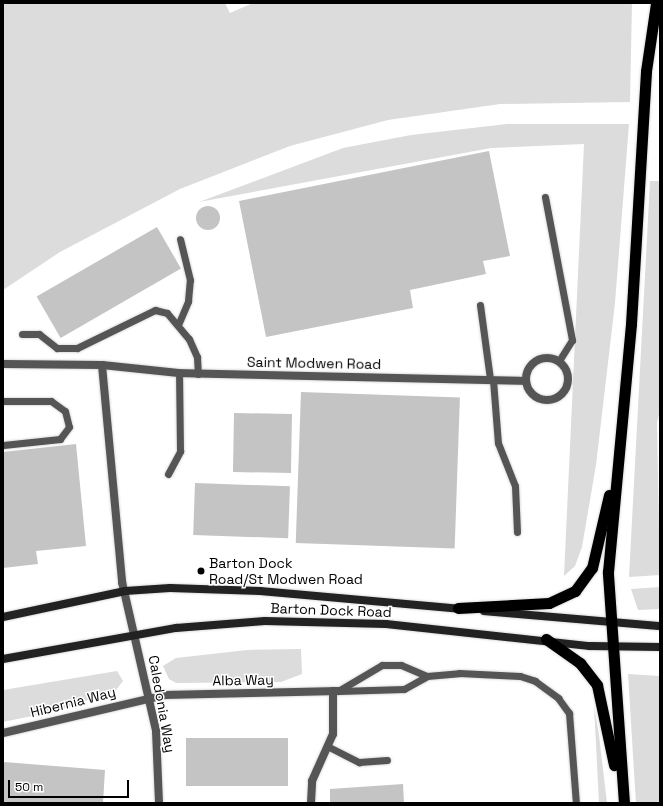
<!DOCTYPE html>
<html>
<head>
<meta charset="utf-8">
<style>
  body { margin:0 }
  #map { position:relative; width:663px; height:806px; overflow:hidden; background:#fff; font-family:"Space Grotesk",sans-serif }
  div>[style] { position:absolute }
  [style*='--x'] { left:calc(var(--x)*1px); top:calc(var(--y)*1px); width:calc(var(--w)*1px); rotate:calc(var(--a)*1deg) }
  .green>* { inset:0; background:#dcdcdc }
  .building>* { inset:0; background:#c4c4c4; transform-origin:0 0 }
  .round { border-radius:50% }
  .roads { filter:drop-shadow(0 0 1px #dbdbdb) drop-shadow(0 0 1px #dbdbdb) }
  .service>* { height:7px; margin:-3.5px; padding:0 3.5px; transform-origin:3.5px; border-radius:3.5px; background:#555 }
  .minor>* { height:8px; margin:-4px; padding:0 4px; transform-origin:4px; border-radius:4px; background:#555 }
  .minor>.ring { margin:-4px; padding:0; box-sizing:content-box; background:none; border:8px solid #555; border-radius:50% }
  .secondary>* { height:8px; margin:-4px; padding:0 4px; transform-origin:4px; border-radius:4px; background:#222 }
  .trunk>* { height:11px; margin:-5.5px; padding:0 5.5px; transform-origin:5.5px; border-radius:5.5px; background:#000 }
  .dots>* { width:11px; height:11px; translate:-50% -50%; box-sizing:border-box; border:2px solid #fff; border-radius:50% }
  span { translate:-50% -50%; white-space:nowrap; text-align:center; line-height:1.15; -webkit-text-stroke:3px #fff; paint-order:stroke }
  .street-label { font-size:14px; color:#000 }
  .poi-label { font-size:14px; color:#000 }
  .left { translate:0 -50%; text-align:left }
  .frame { position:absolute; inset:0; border:4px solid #000; pointer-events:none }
  .scale { position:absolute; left:8px; top:780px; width:121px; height:18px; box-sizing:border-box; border:2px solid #000; border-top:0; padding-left:5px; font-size:12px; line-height:14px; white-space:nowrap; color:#000; -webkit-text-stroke:3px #fff; paint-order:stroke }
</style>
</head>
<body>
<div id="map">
  <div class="green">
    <i style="clip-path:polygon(3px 3px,225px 3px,230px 13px,253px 3px,632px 3px,630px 102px,500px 104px,388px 120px,290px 146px,180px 189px,60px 252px,3px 290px)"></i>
    <i style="clip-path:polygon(507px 124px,629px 124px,615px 303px,596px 465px,582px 547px,575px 566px,564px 576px,584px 144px,491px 148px,199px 202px,343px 148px,411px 135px)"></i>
    <i style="clip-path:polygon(650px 181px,660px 181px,660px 410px,657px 423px,660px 575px,629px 577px)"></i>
    <i style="clip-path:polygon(660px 587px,660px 609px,638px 610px,631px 589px)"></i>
    <i style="clip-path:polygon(301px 649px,302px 674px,281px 682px,176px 683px,169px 679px,163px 666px,176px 658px,247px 650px)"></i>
    <i style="clip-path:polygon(117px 671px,123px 681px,116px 690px,56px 711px,3px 722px,3px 690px)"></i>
    <i style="clip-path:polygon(628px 674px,660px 676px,660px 803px,636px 803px)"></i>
    <i style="clip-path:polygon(594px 706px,599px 735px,607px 803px,599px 803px)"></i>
  </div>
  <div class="building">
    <i style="clip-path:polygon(489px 151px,510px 256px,483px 261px,486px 274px,410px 290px,413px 308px,266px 337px,239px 201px)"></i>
    <i class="round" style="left:196px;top:206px;width:24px;height:24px"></i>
    <i style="left:157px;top:227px;width:48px;height:139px;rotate:60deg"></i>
    <i style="left:301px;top:392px;width:159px;height:151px;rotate:2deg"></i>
    <i style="left:234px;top:413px;width:58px;height:59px;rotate:1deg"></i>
    <i style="clip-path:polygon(76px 444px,86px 546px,36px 551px,38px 564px,3px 568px,3px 452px)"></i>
    <i style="left:195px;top:483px;width:95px;height:52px;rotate:2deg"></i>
    <i style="left:186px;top:738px;width:102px;height:48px"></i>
    <i style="clip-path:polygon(4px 762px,105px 770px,103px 803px,3px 803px)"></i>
    <i style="clip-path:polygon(403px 784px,404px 803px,330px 803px,330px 789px)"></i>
  </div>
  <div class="roads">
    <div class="service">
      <i style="--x:545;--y:197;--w:146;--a:79.3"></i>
      <i style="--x:572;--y:340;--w:25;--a:122"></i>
      <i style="--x:480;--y:305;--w:75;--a:82.3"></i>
      <i style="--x:178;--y:325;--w:26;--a:-67"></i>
      <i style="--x:188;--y:301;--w:21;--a:-85"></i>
      <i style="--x:190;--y:280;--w:42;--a:-103.7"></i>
      <i style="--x:22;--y:334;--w:17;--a:0"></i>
      <i style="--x:39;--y:334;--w:23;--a:38"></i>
      <i style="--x:57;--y:348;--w:20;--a:0"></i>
      <i style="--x:77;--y:348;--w:87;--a:-26"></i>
      <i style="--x:155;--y:310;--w:12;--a:14"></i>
      <i style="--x:167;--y:313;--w:34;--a:50"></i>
      <i style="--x:189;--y:339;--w:20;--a:66"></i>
      <i style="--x:197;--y:357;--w:17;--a:87"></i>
      <i style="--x:493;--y:380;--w:63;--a:85.5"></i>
      <i style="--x:498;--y:443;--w:46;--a:68.4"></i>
      <i style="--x:515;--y:486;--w:46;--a:87.5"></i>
      <i style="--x:3;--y:401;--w:48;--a:0"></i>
      <i style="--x:51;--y:401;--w:17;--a:36"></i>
      <i style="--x:65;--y:411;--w:16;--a:76"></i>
      <i style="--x:69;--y:427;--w:15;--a:127"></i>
      <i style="--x:60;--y:439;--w:57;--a:174"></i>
      <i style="--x:168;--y:474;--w:26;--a:-62"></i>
      <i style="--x:180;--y:451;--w:78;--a:-90.7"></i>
      <i style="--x:338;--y:691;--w:51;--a:-30.6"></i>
      <i style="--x:382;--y:665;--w:19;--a:0"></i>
      <i style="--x:401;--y:665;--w:28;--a:23"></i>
      <i style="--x:427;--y:676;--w:32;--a:-5"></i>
      <i style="--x:459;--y:673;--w:61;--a:2.8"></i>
      <i style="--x:520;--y:676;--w:16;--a:18"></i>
      <i style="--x:535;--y:681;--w:29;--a:36"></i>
      <i style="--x:558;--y:698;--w:19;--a:54"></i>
      <i style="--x:569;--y:713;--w:90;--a:85.6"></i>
      <i style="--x:339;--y:691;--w:65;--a:-1.8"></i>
      <i style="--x:404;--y:689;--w:26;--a:-29"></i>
      <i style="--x:329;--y:747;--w:34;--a:27"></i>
      <i style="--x:359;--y:762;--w:28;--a:-4"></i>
    </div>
    <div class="minor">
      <i class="ring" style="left:526px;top:358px;width:34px;height:34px"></i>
      <i style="--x:3;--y:364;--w:99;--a:0.6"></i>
      <i style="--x:102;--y:365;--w:77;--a:5.9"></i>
      <i style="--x:179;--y:373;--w:347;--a:1.3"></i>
      <i style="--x:102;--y:365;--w:218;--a:84.7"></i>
      <i style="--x:122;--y:582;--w:153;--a:77.1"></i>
      <i style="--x:156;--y:731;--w:72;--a:87.6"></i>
      <i style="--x:3;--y:733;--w:166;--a:-13.2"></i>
      <i style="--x:165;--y:695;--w:173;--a:-1.3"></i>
      <i style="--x:311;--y:803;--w:22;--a:-87"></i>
      <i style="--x:312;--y:781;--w:51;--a:-65.9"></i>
      <i style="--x:333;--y:734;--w:43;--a:-90"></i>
    </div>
    <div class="secondary">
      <i style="--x:484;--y:611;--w:177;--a:4.9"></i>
      <i style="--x:3;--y:617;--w:125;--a:-12"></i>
      <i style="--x:125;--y:591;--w:45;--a:-3.8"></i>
      <i style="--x:170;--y:588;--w:90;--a:1.9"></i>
      <i style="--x:260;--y:591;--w:203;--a:5.1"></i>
      <i style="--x:3;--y:659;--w:176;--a:-10.2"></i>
      <i style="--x:176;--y:628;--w:89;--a:-4.5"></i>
      <i style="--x:265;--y:621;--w:121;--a:1.4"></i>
      <i style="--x:386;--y:624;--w:205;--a:6.2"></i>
      <i style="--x:590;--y:646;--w:70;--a:0.8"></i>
    </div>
    <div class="trunk">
      <i style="--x:458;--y:608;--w:91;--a:-3.1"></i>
      <i style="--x:549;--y:603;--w:29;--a:-25"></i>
      <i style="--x:575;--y:591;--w:29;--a:-54"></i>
      <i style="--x:592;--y:568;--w:75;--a:-76.9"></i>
      <i style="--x:546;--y:639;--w:42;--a:35.2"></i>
      <i style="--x:580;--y:663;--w:28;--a:52"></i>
      <i style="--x:597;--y:685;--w:82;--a:78"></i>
      <i style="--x:624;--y:803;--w:232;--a:-94"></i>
      <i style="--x:608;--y:572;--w:249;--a:-84.7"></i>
      <i style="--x:631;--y:324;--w:253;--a:-86.6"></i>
      <i style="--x:646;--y:71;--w:69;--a:-81.6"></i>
    </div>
  </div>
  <div class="dots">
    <i style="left:201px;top:571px;background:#000"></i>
  </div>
  <div class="street-label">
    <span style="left:314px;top:363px;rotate:1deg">Saint Modwen Road</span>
    <span style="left:331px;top:610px;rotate:2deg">Barton Dock Road</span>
    <span style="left:243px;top:680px;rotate:-1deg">Alba Way</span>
    <span style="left:73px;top:702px;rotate:-14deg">Hibernia Way</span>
    <span style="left:162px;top:704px;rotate:80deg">Caledonia Way</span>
  </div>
  <div class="poi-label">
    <span class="left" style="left:209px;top:571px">Barton Dock<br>Road/St Modwen Road</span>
  </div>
  <div class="frame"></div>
  <div class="scale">50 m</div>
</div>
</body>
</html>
